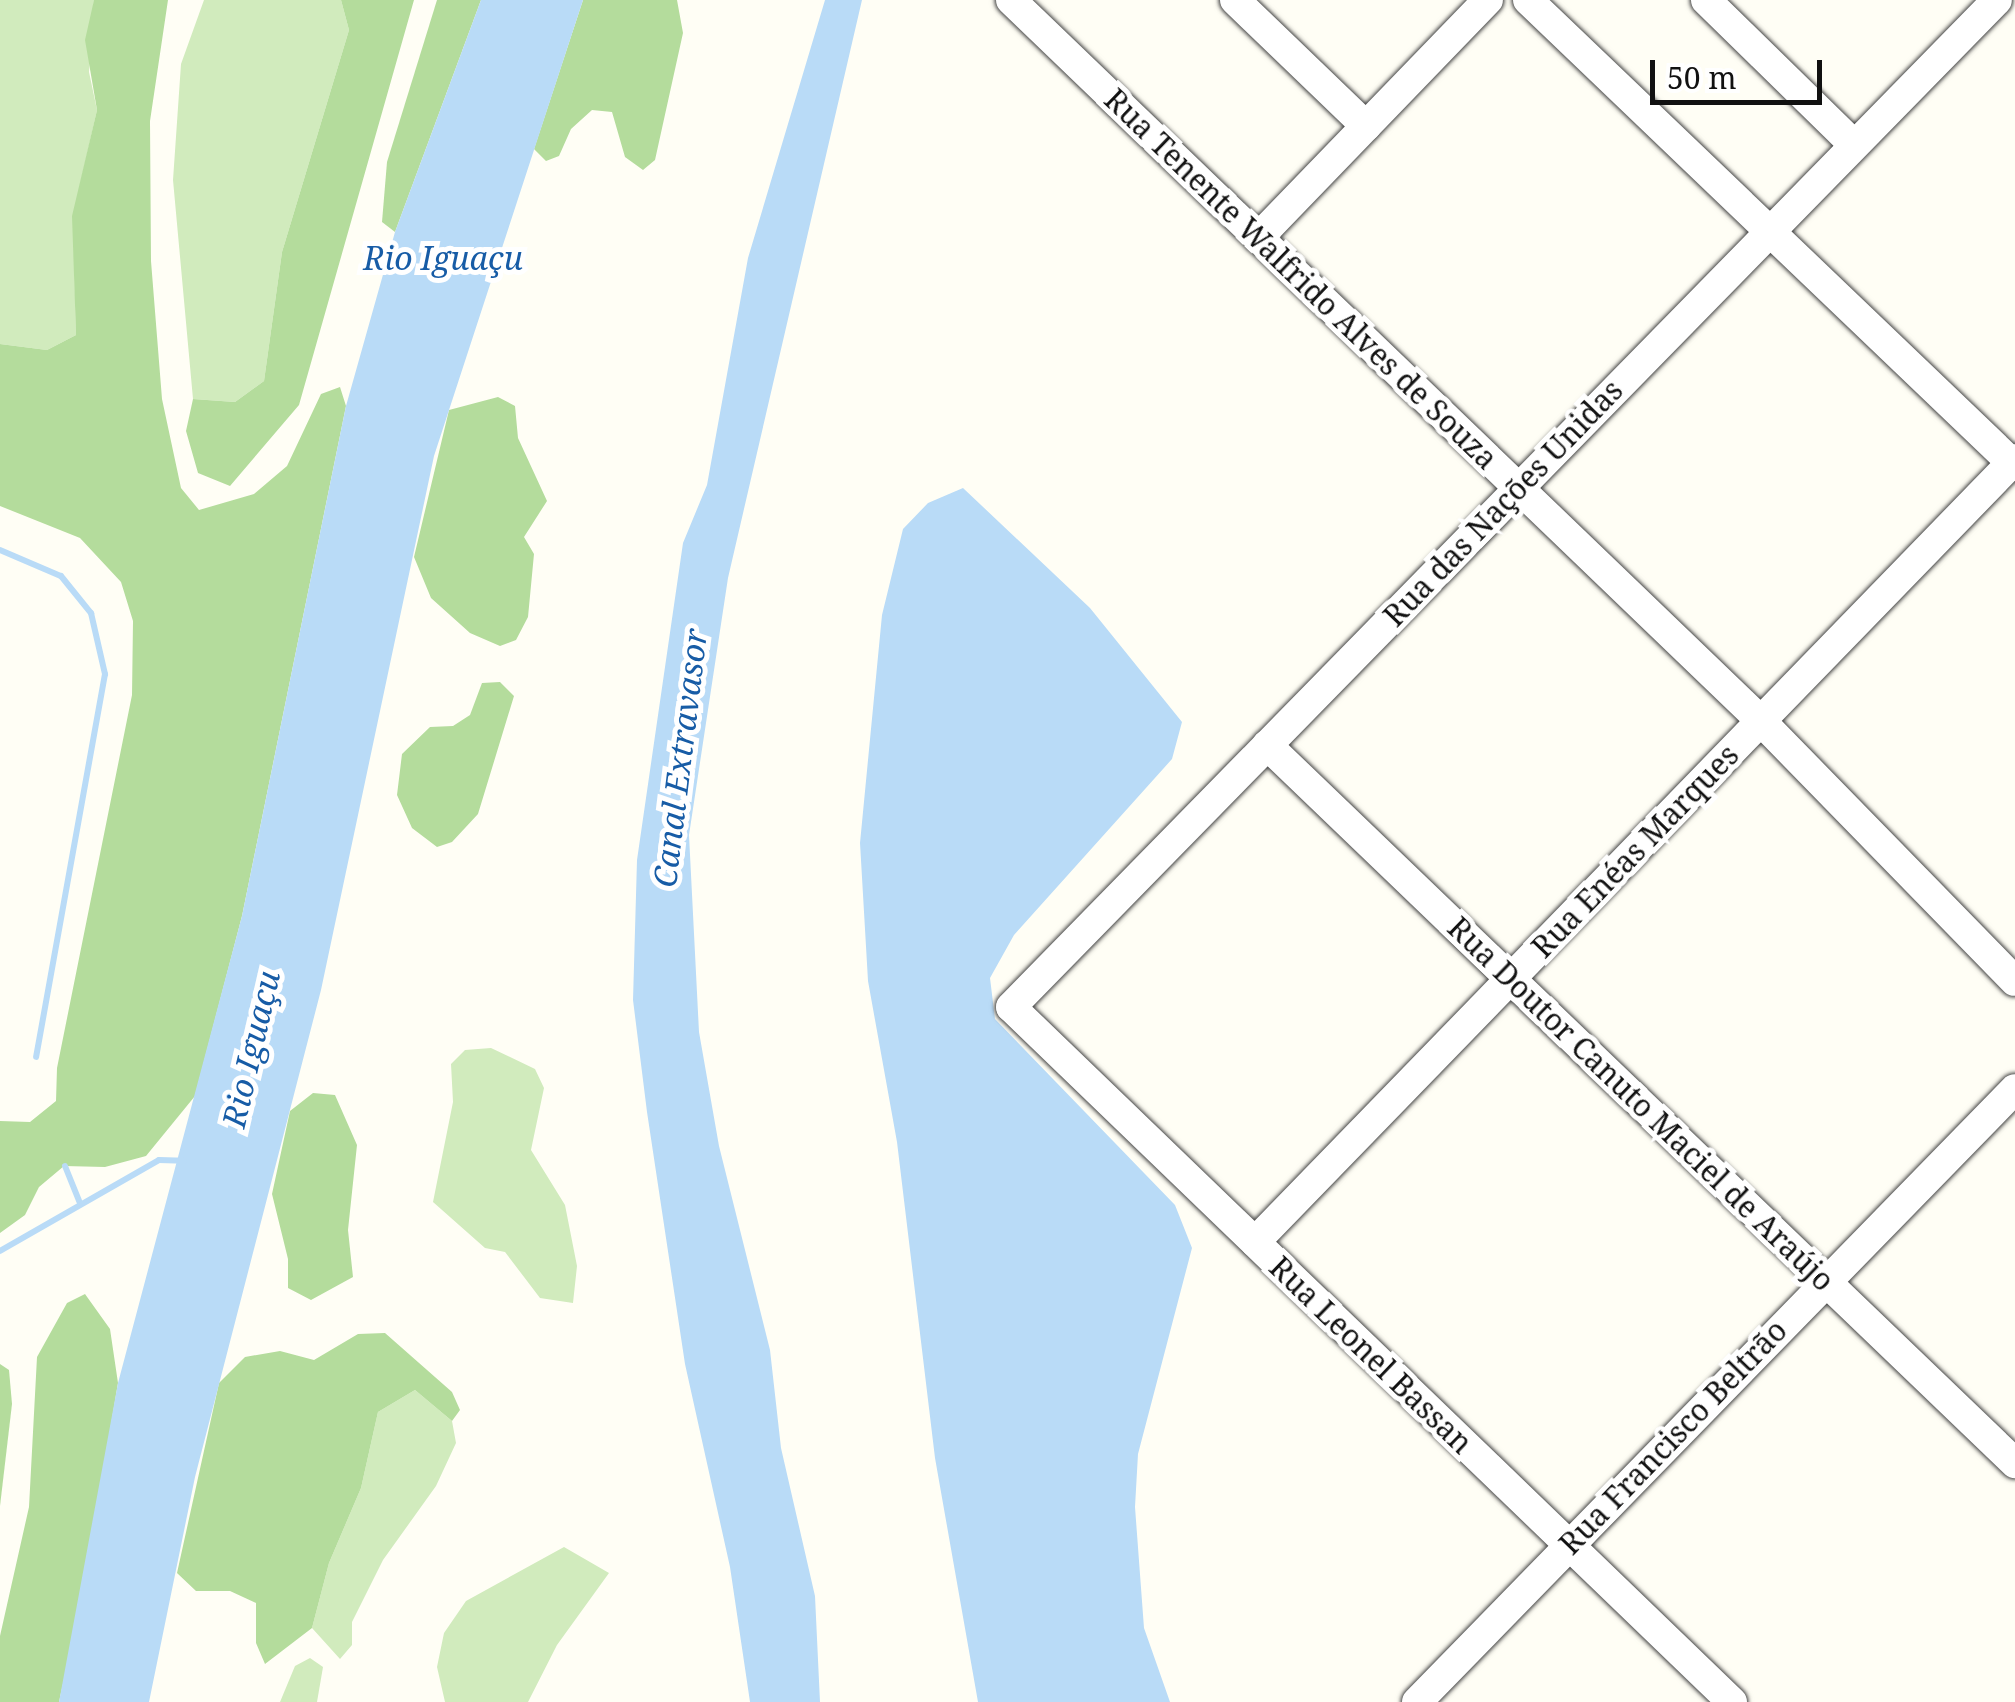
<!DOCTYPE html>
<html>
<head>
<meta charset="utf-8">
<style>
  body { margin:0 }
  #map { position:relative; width:2015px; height:1702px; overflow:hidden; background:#fffef5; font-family:"Noto Serif",serif }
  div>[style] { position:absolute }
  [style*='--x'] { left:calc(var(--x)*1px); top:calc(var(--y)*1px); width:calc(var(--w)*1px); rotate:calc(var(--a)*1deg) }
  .green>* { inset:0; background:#d1ebbd }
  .forest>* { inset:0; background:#b4dc9c }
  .water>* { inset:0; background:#b9dbf7 }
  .stream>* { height:6px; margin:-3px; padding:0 3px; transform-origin:3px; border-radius:3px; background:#b9dbf7 }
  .roads { filter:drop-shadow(0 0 2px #444) drop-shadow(0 0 2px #444) }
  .minor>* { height:30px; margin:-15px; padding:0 15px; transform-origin:15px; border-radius:15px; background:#fff }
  span { translate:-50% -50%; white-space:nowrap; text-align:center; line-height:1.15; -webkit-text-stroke:10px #fff; paint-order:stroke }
  .street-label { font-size:30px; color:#111 }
  .water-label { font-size:32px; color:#175ca6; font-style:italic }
  .scale { position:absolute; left:1650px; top:60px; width:172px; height:45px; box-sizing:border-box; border:5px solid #111; border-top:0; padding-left:12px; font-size:30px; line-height:35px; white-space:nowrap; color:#111; -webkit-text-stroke:8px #fff; paint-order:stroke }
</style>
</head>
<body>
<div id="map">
  <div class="green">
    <i style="clip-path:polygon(0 0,94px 0,89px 72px,97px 110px,73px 216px,76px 335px,47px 350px,0 344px)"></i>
    <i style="clip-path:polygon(204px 0,341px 0,349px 30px,282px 252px,264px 381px,235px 402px,193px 399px,173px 180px,181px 64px)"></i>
    <i style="clip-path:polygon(491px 1048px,535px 1069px,544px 1088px,531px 1150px,565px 1205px,577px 1266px,573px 1303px,540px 1298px,505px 1252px,485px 1248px,433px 1202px,453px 1102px,451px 1064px,465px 1050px)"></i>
    <i style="clip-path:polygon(415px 1390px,452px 1421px,456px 1443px,436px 1486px,383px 1560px,352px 1622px,352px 1645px,340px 1659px,312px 1628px,329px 1563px,361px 1488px,378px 1412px)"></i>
    <i style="clip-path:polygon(564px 1547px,609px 1573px,557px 1645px,528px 1702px,445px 1702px,437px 1667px,444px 1633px,466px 1601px)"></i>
    <i style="clip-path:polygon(310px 1658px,323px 1667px,317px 1702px,280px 1702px,295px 1666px)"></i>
  </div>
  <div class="forest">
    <i style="clip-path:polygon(94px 0,168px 0,150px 121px,151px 261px,162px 399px,181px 488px,199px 510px,254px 494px,287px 466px,321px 394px,340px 387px,346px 406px,242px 916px,195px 1096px,146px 1156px,105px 1167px,64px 1166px,39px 1187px,25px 1215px,0 1233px,0 1121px,30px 1122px,56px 1101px,57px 1068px,132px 695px,133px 621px,121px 582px,80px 538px,0 506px,0 344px,47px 350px,76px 335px,72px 216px,97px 110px,85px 40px)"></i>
    <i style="clip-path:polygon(341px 0,414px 0,299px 405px,230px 486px,198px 473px,186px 431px,193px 399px,235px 402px,264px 381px,282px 252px,349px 30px)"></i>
    <i style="clip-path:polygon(437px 0,481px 0,395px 232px,382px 222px,387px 162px)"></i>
    <i style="clip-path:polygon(583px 0,677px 0,683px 33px,655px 160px,643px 170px,625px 157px,612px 112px,592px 110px,571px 129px,559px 156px,546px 161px,534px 149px)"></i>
    <i style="clip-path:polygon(498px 397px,515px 406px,518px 438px,547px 501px,524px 537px,534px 554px,528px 617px,516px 640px,500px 646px,470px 633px,431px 598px,414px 557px,449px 410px)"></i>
    <i style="clip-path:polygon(500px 682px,514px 696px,478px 814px,452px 842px,437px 847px,412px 828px,397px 795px,402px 754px,430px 727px,453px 726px,470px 715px,482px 683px)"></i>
    <i style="clip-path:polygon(313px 1093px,335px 1095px,357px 1145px,348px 1230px,353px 1277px,311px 1300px,288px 1288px,288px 1259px,272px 1194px,290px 1111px)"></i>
    <i style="clip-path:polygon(85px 1294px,110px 1329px,118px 1383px,83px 1592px,59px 1702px,0 1702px,0 1636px,29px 1507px,37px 1357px,67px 1303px)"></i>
    <i style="clip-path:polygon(385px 1333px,452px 1392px,460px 1410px,452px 1421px,415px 1390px,378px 1412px,361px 1488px,329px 1563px,312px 1628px,265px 1664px,256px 1643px,256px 1603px,230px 1591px,196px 1591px,177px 1573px,219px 1383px,245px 1357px,280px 1351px,314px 1360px,358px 1334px)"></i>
    <i style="clip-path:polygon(0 1364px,9px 1370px,12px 1404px,0 1506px)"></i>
  </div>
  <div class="water">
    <i style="clip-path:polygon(481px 0,583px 0,434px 456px,321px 990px,195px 1477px,149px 1702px,59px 1702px,118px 1383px,242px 916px,346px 406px,395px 232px)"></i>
    <i style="clip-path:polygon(825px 0,862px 0,728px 578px,689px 835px,699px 1032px,719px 1146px,770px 1350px,781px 1448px,815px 1596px,820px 1702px,750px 1702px,730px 1567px,685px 1364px,647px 1112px,633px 1000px,637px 860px,683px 543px,707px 485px,748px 258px)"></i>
    <i style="clip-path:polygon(963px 488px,1090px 608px,1182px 722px,1172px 759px,1014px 935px,990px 978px,995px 1019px,1175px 1205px,1192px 1248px,1138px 1454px,1135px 1507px,1144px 1628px,1170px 1702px,978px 1702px,935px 1458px,897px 1142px,868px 981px,860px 843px,882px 615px,903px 529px,928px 503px)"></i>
  </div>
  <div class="stream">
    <i style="--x:0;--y:550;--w:66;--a:23.1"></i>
    <i style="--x:61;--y:576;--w:48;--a:51"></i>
    <i style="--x:91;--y:613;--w:63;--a:77.1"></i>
    <i style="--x:105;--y:674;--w:389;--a:100.2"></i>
    <i style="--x:65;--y:1166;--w:40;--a:68"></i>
    <i style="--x:0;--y:1251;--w:183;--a:-29.8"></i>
    <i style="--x:159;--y:1160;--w:25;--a:2"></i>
  </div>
  <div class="roads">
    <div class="minor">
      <i style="--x:1011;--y:0;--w:1040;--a:43.87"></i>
      <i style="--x:1761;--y:721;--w:363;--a:45.7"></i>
      <i style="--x:1235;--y:0;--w:182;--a:43.9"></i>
      <i style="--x:1528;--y:0;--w:674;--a:43.74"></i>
      <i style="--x:1706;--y:0;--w:207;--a:44.4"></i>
      <i style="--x:1258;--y:238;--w:331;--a:-46"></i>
      <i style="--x:1267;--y:745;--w:1037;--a:43.83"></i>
      <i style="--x:1255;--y:1242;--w:1091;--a:-45.85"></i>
      <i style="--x:1417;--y:1702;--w:856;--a:-45.71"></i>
      <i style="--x:1732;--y:1702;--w:1001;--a:-136.05"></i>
      <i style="--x:1011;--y:1007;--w:1409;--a:-45.6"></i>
    </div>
  </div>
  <div class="street-label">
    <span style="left:1301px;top:279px;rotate:44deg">Rua Tenente Walfrido Alves de Souza</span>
    <span style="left:1503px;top:503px;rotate:-46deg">Rua das Nações Unidas</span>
    <span style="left:1635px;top:851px;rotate:-46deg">Rua Enéas Marques</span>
    <span style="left:1641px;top:1104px;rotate:44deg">Rua Doutor Canuto Maciel de Araújo</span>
    <span style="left:1371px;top:1355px;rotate:44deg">Rua Leonel Bassan</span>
    <span style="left:1673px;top:1437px;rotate:-46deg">Rua Francisco Beltrão</span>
  </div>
  <div class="water-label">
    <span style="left:443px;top:258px">Rio Iguaçu</span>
    <span style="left:680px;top:758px;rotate:-83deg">Canal Extravasor</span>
    <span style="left:251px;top:1049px;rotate:-77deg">Rio Iguaçu</span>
  </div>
  <div class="scale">50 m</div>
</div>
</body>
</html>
